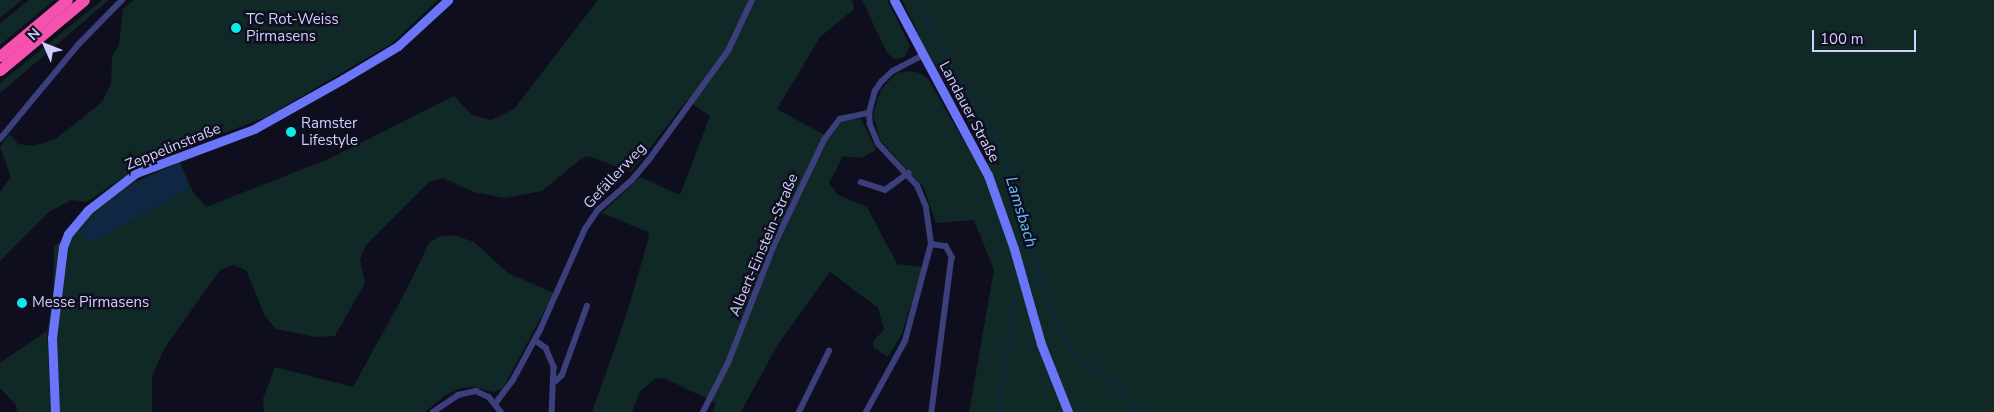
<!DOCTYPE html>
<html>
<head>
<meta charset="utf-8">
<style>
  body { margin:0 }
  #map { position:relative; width:1994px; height:412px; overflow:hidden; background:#0f0e1f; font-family:"Nunito Sans",sans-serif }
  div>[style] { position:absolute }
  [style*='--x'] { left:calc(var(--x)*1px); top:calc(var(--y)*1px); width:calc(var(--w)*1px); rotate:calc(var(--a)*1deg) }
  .green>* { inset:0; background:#112926 }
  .water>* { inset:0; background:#0f2742 }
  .stream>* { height:2px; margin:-1px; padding:0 1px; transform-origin:1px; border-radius:1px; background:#0f2742 }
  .street>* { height:5.5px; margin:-2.75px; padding:0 2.75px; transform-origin:2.75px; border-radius:2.75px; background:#3b3f7c }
  .secondary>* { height:9px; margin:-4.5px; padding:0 4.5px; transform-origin:4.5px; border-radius:4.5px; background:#6b75f7 }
  .highway>* { height:11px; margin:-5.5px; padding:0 5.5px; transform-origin:5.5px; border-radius:5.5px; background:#f551af }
  .dots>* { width:14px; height:14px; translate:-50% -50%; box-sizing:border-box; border:2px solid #0f0e1f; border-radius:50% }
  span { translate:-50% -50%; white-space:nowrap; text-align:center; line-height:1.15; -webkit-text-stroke:5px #0f0e1f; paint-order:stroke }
  .poi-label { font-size:15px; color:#d0cffc }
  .left { translate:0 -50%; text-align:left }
  .street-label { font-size:15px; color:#d0cffc }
  .water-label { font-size:16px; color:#63c0f6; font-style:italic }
  .north { position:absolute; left:20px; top:20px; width:50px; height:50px; -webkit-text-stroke:4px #0f0e1f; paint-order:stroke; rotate:314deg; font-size:14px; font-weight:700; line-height:20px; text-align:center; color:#d0cffc }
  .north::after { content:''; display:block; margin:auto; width:18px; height:22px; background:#d0cffc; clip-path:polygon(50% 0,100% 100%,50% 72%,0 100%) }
  .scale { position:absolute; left:1812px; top:30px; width:104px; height:22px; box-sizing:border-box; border:2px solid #d0cffc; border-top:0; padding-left:6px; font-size:15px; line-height:18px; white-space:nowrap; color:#d0cffc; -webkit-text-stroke:4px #0f0e1f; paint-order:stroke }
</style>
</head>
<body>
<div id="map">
  <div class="green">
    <i style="clip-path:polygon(0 0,22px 0,0 18px)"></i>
    <i style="clip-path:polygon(29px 0,54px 0,0 45px,0 23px)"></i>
    <i style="clip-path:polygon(102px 0,109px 0,0 93px,0 83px)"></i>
    <i style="clip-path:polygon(134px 0,438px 0,391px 44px,266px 117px,179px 150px,170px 150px,150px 159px,87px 202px,71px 200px,49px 212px,0 261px,0 192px,11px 177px,0 147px,10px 134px,18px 144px,34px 146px,57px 138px,102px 102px,111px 84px,112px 56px,119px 45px,123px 9px)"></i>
    <i style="clip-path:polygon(598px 0,852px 0,854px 9px,820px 37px,777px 109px,830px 138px,842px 120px,861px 119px,876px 150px,861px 158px,843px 156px,829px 183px,838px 195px,867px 207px,897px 264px,922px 267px,902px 334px,888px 357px,874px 348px,873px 342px,884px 329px,878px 308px,830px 272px,778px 344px,741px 412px,712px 412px,716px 403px,664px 378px,655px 379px,640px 391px,632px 412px,592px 412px,626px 316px,649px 237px,648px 232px,602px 213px,640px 177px,680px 195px,710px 116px,687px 100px,631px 172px,589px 156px,582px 158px,542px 191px,504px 198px,474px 192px,443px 178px,429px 182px,366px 245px,360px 260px,365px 283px,335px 336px,316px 337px,276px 329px,265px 316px,246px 270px,233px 265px,220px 270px,164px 349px,152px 376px,152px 412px,58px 412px,56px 332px,47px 332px,51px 412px,17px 412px,16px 405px,0 388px,0 363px,47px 331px,53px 302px,54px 247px,103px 203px,134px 182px,180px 162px,193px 192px,206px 207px,331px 158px,454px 96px,472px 115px,491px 120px,514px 109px)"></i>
    <i style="clip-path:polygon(862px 0,887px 0,910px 46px,905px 57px,895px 59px,887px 53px)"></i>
    <i style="clip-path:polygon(902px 0,1994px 0,1994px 412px,969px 412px,994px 270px,974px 220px,936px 223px,924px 188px,880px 140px,873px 114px,881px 89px,897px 73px,909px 71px,920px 73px,928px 79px,976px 162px,992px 163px,923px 44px)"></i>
    <i style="clip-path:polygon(453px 235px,474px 242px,508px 273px,554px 293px,503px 388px,494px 392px,474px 387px,461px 388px,446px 395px,425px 412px,264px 412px,263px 399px,275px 367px,353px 387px,407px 289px,429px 243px,438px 237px)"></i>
  </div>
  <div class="water">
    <i style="clip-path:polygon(179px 163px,190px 188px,93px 242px,83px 238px,81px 230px,105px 205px,136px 183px)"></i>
  </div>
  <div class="stream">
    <i style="--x:914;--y:0;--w:170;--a:59.7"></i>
    <i style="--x:1000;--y:147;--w:70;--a:70.8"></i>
    <i style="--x:1023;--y:213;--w:95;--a:74.8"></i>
    <i style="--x:1048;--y:305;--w:52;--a:63.9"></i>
    <i style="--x:1071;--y:352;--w:61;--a:37.1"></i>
    <i style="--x:1120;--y:389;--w:29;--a:52"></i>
    <i style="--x:1030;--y:285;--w:15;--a:-53"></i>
    <i style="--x:998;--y:412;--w:113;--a:-81.4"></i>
  </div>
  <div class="street">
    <i style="--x:0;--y:139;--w:122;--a:-50.3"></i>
    <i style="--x:78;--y:45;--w:63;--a:-45.6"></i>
    <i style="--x:861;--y:182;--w:25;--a:18"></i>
    <i style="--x:885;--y:190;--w:29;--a:-36"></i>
    <i style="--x:931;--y:244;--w:15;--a:8"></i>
    <i style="--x:946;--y:246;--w:13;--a:61"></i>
    <i style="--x:952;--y:257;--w:156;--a:97.4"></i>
    <i style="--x:535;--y:340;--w:14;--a:36"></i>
    <i style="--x:546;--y:348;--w:21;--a:67"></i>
    <i style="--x:554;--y:367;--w:45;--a:92.5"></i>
    <i style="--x:556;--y:381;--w:8;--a:-45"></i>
    <i style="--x:562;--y:375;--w:73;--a:-70.1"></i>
    <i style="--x:495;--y:404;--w:30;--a:-53"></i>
    <i style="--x:513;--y:380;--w:57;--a:-61.6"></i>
    <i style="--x:540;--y:330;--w:111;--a:-66"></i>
    <i style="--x:585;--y:229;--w:23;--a:-56"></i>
    <i style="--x:598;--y:210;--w:45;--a:-41.4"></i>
    <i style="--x:632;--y:180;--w:25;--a:-50"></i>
    <i style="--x:648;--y:161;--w:136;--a:-54"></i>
    <i style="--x:728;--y:51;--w:56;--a:-64.8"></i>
    <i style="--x:433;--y:412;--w:30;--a:-34"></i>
    <i style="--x:458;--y:395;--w:18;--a:-13"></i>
    <i style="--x:476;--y:391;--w:14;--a:25"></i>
    <i style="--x:489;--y:397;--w:19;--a:51"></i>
    <i style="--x:703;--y:412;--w:55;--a:-63"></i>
    <i style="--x:728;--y:363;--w:127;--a:-68.7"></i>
    <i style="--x:774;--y:245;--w:116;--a:-64.5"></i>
    <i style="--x:824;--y:140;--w:26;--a:-53"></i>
    <i style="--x:840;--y:119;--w:30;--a:-12"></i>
    <i style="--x:799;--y:412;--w:68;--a:-63.8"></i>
    <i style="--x:866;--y:412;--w:81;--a:-61.2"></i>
    <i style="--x:905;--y:341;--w:100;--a:-75"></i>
    <i style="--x:931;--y:244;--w:37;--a:-98"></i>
    <i style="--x:926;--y:207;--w:23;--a:-113"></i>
    <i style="--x:917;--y:186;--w:57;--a:-132.9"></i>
    <i style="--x:878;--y:144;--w:21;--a:-113"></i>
    <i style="--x:870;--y:125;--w:12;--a:-95"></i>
    <i style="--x:869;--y:113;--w:23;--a:-75"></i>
    <i style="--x:875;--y:91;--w:11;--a:-56"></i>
    <i style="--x:881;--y:82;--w:16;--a:-43"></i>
    <i style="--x:893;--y:71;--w:34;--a:-28"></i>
  </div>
  <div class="secondary">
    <i style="--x:894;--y:0;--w:199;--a:61.8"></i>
    <i style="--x:988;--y:175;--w:78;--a:70.6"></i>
    <i style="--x:1014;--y:249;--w:99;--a:74.1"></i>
    <i style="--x:1041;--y:344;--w:73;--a:68.3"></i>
    <i style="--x:55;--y:412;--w:74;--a:-92.3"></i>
    <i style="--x:52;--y:338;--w:92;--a:-83.1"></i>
    <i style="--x:63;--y:247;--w:14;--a:-69"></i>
    <i style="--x:68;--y:234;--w:31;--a:-50"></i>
    <i style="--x:88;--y:210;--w:61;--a:-37.6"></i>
    <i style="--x:136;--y:173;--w:126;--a:-20.4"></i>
    <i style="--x:254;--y:129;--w:102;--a:-29.3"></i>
    <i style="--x:343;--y:79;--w:64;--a:-31"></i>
    <i style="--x:398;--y:46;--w:68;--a:-42.6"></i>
  </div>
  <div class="highway">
    <i style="--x:0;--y:56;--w:87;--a:-39.9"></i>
    <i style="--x:0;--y:70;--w:109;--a:-39.8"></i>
  </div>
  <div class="dots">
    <i style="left:236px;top:28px;background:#0de9ea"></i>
    <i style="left:291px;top:132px;background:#0de9ea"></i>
    <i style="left:22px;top:303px;background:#0de9ea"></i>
  </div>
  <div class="poi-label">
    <span class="left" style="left:246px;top:28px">TC Rot-Weiss<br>Pirmasens</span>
    <span class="left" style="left:301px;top:132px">Ramster<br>Lifestyle</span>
    <span class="left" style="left:32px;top:303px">Messe Pirmasens</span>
  </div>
  <div class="street-label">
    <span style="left:969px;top:112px;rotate:62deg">Landauer Straße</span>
    <span style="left:173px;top:147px;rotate:-22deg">Zeppelinstraße</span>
    <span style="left:615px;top:176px;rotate:-47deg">Gefällerweg</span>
    <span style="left:764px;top:245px;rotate:-67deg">Albert-Einstein-Straße</span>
  </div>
  <div class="water-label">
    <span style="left:1021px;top:212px;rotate:73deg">Lamsbach</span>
  </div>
  <div class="north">N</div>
  <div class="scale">100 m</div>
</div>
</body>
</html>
